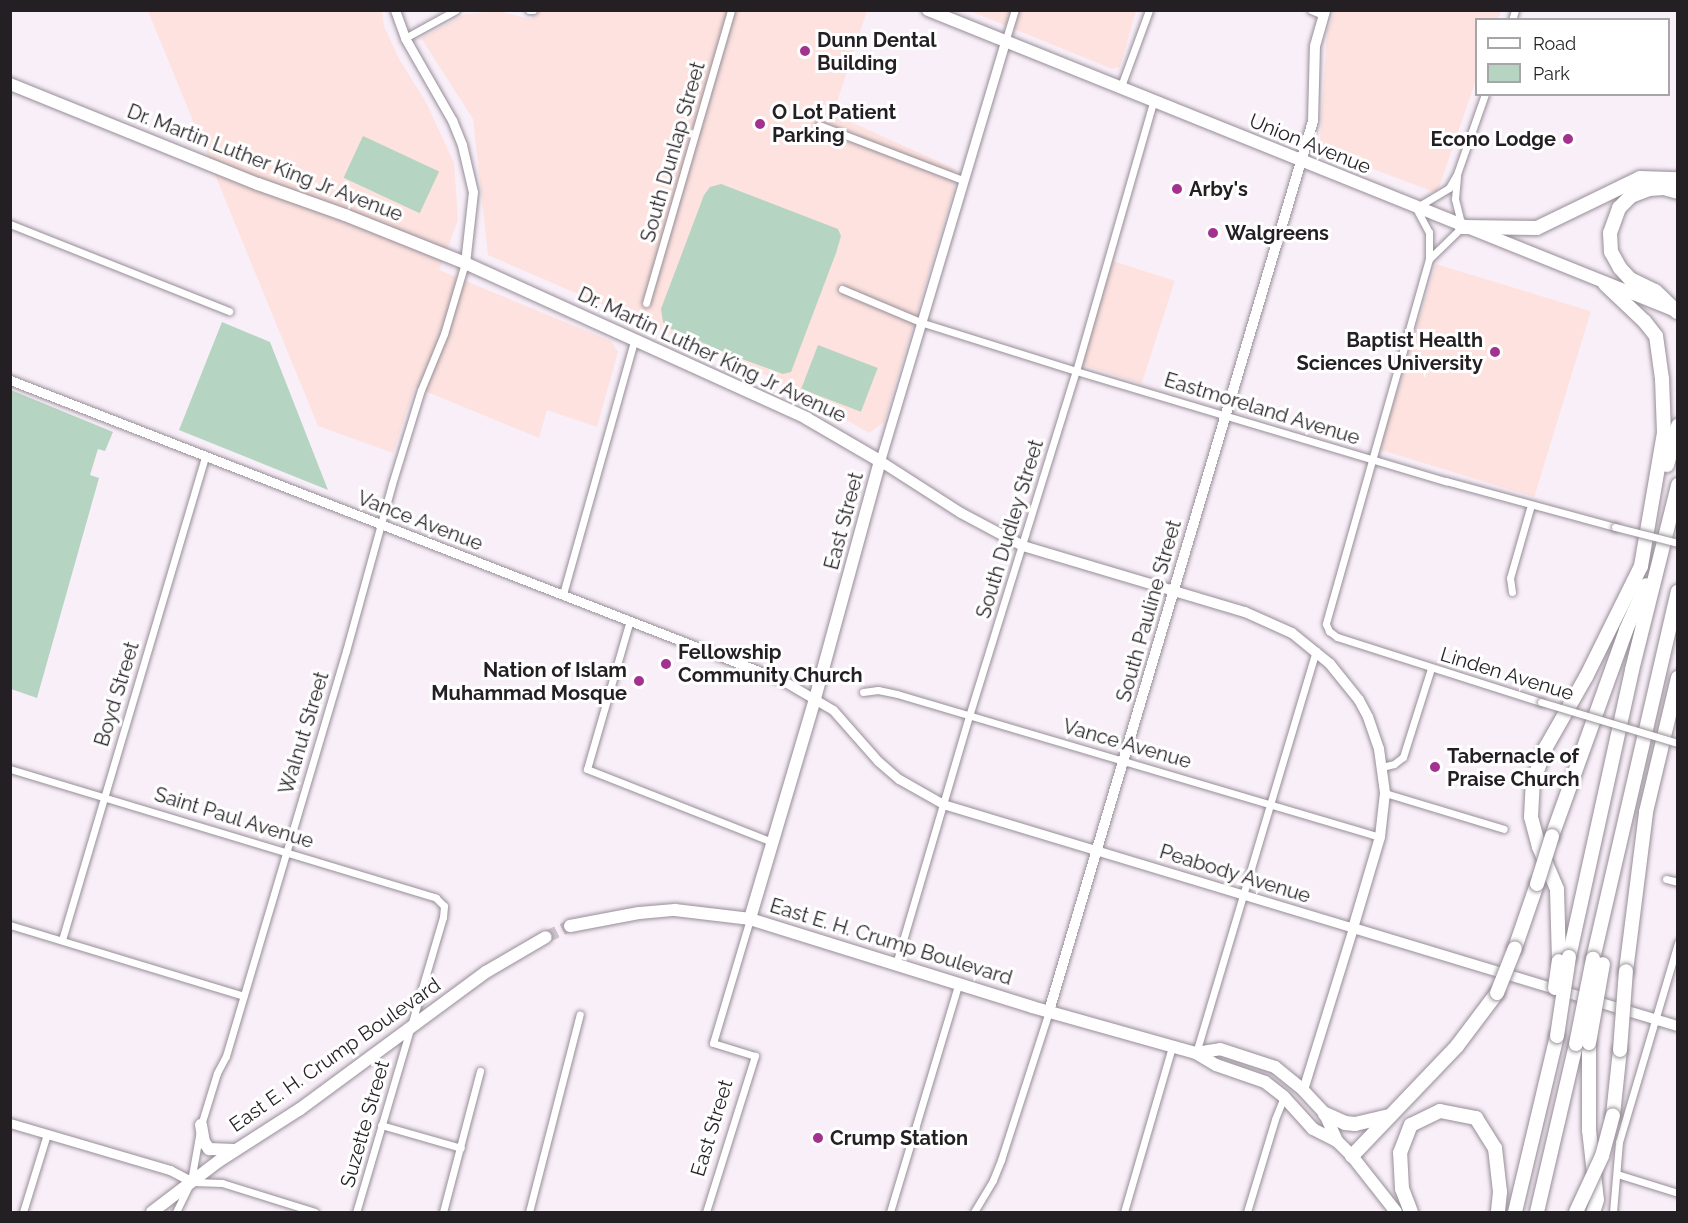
<!DOCTYPE html>
<html>
<head>
<meta charset="utf-8">
<style>
  body { margin:0 }
  #map { position:relative; width:1688px; height:1223px; overflow:hidden; background:#f9eff9; font-family:Raleway,sans-serif }
  div>[style] { position:absolute }
  [style*='--x'] { left:calc(var(--x)*1px); top:calc(var(--y)*1px); width:calc(var(--w)*1px); rotate:calc(var(--a)*1deg) }
  .education>* { inset:0; background:#fde2df; transform-origin:0 0 }
  .green>* { inset:0; background:#b6d4c2; transform-origin:0 0 }
  .primary-tunnel>* { height:12px; margin-top:-6px; transform-origin:0; background:repeating-linear-gradient(90deg,#cec5ce 0 12px,transparent 0 18px) }
  .roads { filter:drop-shadow(0 0 2px #968e97) drop-shadow(0 0 2px #968e97) }
  .minor>* { height:7px; margin:-3.5px; padding:0 3.5px; transform-origin:3.5px; border-radius:3.5px; background:#fff }
  .tertiary>* { height:9px; margin:-4.5px; padding:0 4.5px; transform-origin:4.5px; border-radius:4.5px; background:#fff }
  .secondary>* { height:10px; margin:-5px; padding:0 5px; transform-origin:5px; border-radius:5px; background:#fff }
  .primary>* { height:12px; margin:-6px; padding:0 6px; transform-origin:6px; border-radius:6px; background:#fff }
  .motorway>* { height:14px; margin:-7px; padding:0 7px; transform-origin:7px; border-radius:7px; background:#fff }
  .bridges { filter:drop-shadow(0 0 2px #968e97) drop-shadow(0 0 2px #968e97) }
  .minor-bridge>* { height:7px; margin:-3.5px; padding:0 3.5px; transform-origin:3.5px; border-radius:3.5px; background:#fff }
  .motorway-bridge>* { height:14px; margin:-7px; padding:0 7px; transform-origin:7px; border-radius:7px; background:#fff }
  .dots>* { width:16px; height:16px; translate:-50% -50%; box-sizing:border-box; border:3px solid #fff; border-radius:50% }
  span { translate:-50% -50%; white-space:nowrap; text-align:center; line-height:1.15; -webkit-text-stroke:6px #fff; paint-order:stroke }
  .poi-label { font-size:20px; color:#231f23; font-weight:700 }
  .left { translate:0 -50%; text-align:left }
  .right { translate:-100% -50%; text-align:right }
  .street-label { font-size:20px; color:#231f23 }
  .frame { position:absolute; inset:0; border:12px solid #231f23; pointer-events:none }
  .legend { position:absolute; left:1475px; top:18px; width:195px; height:78px; box-sizing:border-box; background:#fff; border:2px solid #a7a5a7; margin:0; padding:8px 10px; list-style:none; font-size:18px; color:#231f23 }
  .legend li { display:flex; align-items:center; gap:12px; height:30px }
  .legend b { width:30px; border:2px solid #a7a5a7 }
</style>
</head>
<body>
<div id="map">
  <div class="education">
    <i style="clip-path:polygon(535px 10px,867px 11px,833px 114px,955px 169px,954px 189px,884px 422px,869px 433px,775px 379px,488px 255px,473px 119px,421px 38px,466px 14px,497px 11px,531px 19px)"></i>
    <i style="clip-path:polygon(148px 11px,382px 11px,384px 26px,399px 59px,427px 104px,454px 163px,458px 220px,439px 270px,611px 341px,618px 352px,597px 427px,547px 410px,539px 438px,415px 387px,393px 453px,318px 426px)"></i>
    <i style="clip-path:polygon(970px 11px,1136px 11px,1120px 67px,1112px 69px)"></i>
    <i style="clip-path:polygon(1335px 11px,1501px 11px,1498px 19px,1476px 20px,1476px 80px,1437px 193px,1328px 152px,1320px 141px,1327px 31px)"></i>
    <i style="left:1113px;top:261px;width:65px;height:108px;rotate:18deg"></i>
    <i style="left:1436px;top:264px;width:162px;height:194px;rotate:17deg"></i>
  </div>
  <div class="green">
    <i style="left:363px;top:136px;width:84px;height:46px;rotate:25deg"></i>
    <i style="clip-path:polygon(721px 184px,838px 229px,841px 236px,836px 253px,791px 372px,783px 374px,728px 354px,669px 328px,663px 322px,661px 309px,704px 195px,710px 187px)"></i>
    <i style="clip-path:polygon(222px 322px,270px 342px,328px 490px,179px 430px)"></i>
    <i style="left:818px;top:345px;width:64px;height:47px;rotate:21deg"></i>
    <i style="clip-path:polygon(11px 390px,113px 432px,105px 451px,98px 449px,90px 475px,99px 478px,37px 698px,11px 689px)"></i>
  </div>
  <div class="primary-tunnel">
    <i style="--x:546;--y:937;--w:26;--a:-25"></i>
  </div>
  <div class="roads">
    <div class="minor">
      <i style="--x:529;--y:10;--w:4;--a:0"></i>
      <i style="--x:1311;--y:10;--w:13;--a:23"></i>
      <i style="--x:1512;--y:20;--w:10;--a:-73"></i>
      <i style="--x:405;--y:38;--w:58;--a:-28.8"></i>
      <i style="--x:1005;--y:42;--w:34;--a:-73"></i>
      <i style="--x:1120;--y:89;--w:84;--a:-69.8"></i>
      <i style="--x:1485;--y:94;--w:85;--a:109.3"></i>
      <i style="--x:1457;--y:174;--w:16;--a:120"></i>
      <i style="--x:1449;--y:188;--w:39;--a:149"></i>
      <i style="--x:1416;--y:208;--w:27;--a:62"></i>
      <i style="--x:1429;--y:232;--w:27;--a:90"></i>
      <i style="--x:1429;--y:259;--w:379;--a:105.8"></i>
      <i style="--x:1326;--y:624;--w:8;--a:67"></i>
      <i style="--x:1329;--y:631;--w:10;--a:37"></i>
      <i style="--x:1337;--y:637;--w:214;--a:17.7"></i>
      <i style="--x:819;--y:125;--w:153;--a:21"></i>
      <i style="--x:10;--y:224;--w:236;--a:21.7"></i>
      <i style="--x:1429;--y:259;--w:46;--a:-44.1"></i>
      <i style="--x:1462;--y:227;--w:29;--a:-104"></i>
      <i style="--x:1455;--y:199;--w:22;--a:-85"></i>
      <i style="--x:842;--y:289;--w:85;--a:22.9"></i>
      <i style="--x:920;--y:322;--w:164;--a:17.4"></i>
      <i style="--x:1076;--y:371;--w:386;--a:16.6"></i>
      <i style="--x:1446;--y:481;--w:175;--a:15.2"></i>
      <i style="--x:646;--y:303;--w:305;--a:-73.8"></i>
      <i style="--x:1512;--y:592;--w:14;--a:-98"></i>
      <i style="--x:1510;--y:578;--w:76;--a:-74"></i>
      <i style="--x:563;--y:594;--w:266;--a:-74.3"></i>
      <i style="--x:630;--y:620;--w:155;--a:106.1"></i>
      <i style="--x:587;--y:769;--w:199;--a:21.5"></i>
      <i style="--x:863;--y:692;--w:15;--a:-8"></i>
      <i style="--x:878;--y:690;--w:19;--a:12"></i>
      <i style="--x:897;--y:694;--w:504;--a:16.49"></i>
      <i style="--x:1382;--y:767;--w:12;--a:-14"></i>
      <i style="--x:1394;--y:764;--w:11;--a:-38"></i>
      <i style="--x:1403;--y:757;--w:93;--a:-72.5"></i>
      <i style="--x:10;--y:769;--w:445;--a:16.8"></i>
      <i style="--x:436;--y:898;--w:11;--a:45"></i>
      <i style="--x:444;--y:906;--w:11;--a:95"></i>
      <i style="--x:443;--y:917;--w:308;--a:106.4"></i>
      <i style="--x:1385;--y:793;--w:124;--a:16.8"></i>
      <i style="--x:1666;--y:879;--w:12;--a:14"></i>
      <i style="--x:10;--y:925;--w:244;--a:16.9"></i>
      <i style="--x:62;--y:940;--w:504;--a:-73.51"></i>
      <i style="--x:896;--y:964;--w:259;--a:-73.6"></i>
      <i style="--x:969;--y:716;--w:361;--a:-72.8"></i>
      <i style="--x:1076;--y:371;--w:279;--a:-74"></i>
      <i style="--x:1196;--y:1053;--w:420;--a:-73.4"></i>
      <i style="--x:381;--y:1125;--w:83;--a:16"></i>
      <i style="--x:1617;--y:1174;--w:64;--a:17.3"></i>
      <i style="--x:193;--y:1182;--w:29;--a:2"></i>
      <i style="--x:222;--y:1183;--w:97;--a:17.3"></i>
      <i style="--x:23;--y:1212;--w:82;--a:-72.9"></i>
      <i style="--x:176;--y:1212;--w:34;--a:-64"></i>
      <i style="--x:191;--y:1181;--w:57;--a:-79.9"></i>
      <i style="--x:201;--y:1125;--w:54;--a:-72.9"></i>
      <i style="--x:217;--y:1073;--w:19;--a:-62"></i>
      <i style="--x:226;--y:1056;--w:422;--a:-73.5"></i>
      <i style="--x:346;--y:651;--w:173;--a:-74.6"></i>
      <i style="--x:392;--y:484;--w:98;--a:-72.9"></i>
      <i style="--x:421;--y:390;--w:61;--a:-67.7"></i>
      <i style="--x:444;--y:334;--w:74;--a:-73.5"></i>
      <i style="--x:443;--y:1212;--w:146;--a:-75.3"></i>
      <i style="--x:529;--y:1212;--w:204;--a:-75.6"></i>
      <i style="--x:706;--y:1212;--w:164;--a:-72.6"></i>
      <i style="--x:755;--y:1056;--w:44;--a:-162.8"></i>
      <i style="--x:713;--y:1043;--w:129;--a:-73.4"></i>
      <i style="--x:890;--y:1212;--w:237;--a:-73.3"></i>
      <i style="--x:974;--y:1212;--w:37;--a:-59"></i>
      <i style="--x:993;--y:1180;--w:22;--a:-68"></i>
      <i style="--x:1001;--y:1160;--w:157;--a:-72.1"></i>
      <i style="--x:1124;--y:1212;--w:172;--a:-73.8"></i>
      <i style="--x:1247;--y:1212;--w:97;--a:-73.2"></i>
      <i style="--x:1275;--y:1119;--w:24;--a:-68"></i>
      <i style="--x:1613;--y:1212;--w:70;--a:-85.1"></i>
      <i style="--x:1619;--y:1142;--w:208;--a:-73.5"></i>
    </div>
    <div class="tertiary">
      <i style="--x:395;--y:10;--w:30;--a:70"></i>
      <i style="--x:405;--y:38;--w:95;--a:60.2"></i>
      <i style="--x:452;--y:120;--w:27;--a:68"></i>
      <i style="--x:462;--y:145;--w:48;--a:76.8"></i>
      <i style="--x:473;--y:192;--w:71;--a:96.4"></i>
      <i style="--x:10;--y:380;--w:828;--a:21.24"></i>
      <i style="--x:782;--y:680;--w:59;--a:30.5"></i>
      <i style="--x:833;--y:710;--w:68;--a:48.6"></i>
      <i style="--x:878;--y:761;--w:28;--a:41"></i>
      <i style="--x:899;--y:779;--w:51;--a:29.6"></i>
      <i style="--x:943;--y:804;--w:428;--a:16.8"></i>
      <i style="--x:1353;--y:928;--w:170;--a:107.2"></i>
      <i style="--x:880;--y:461;--w:436;--a:-73.4"></i>
      <i style="--x:10;--y:1123;--w:167;--a:16.4"></i>
      <i style="--x:170;--y:1170;--w:24;--a:28"></i>
    </div>
    <div class="secondary">
      <i style="--x:880;--y:461;--w:96;--a:32.7"></i>
      <i style="--x:961;--y:513;--w:70;--a:28"></i>
      <i style="--x:1023;--y:546;--w:232;--a:16.6"></i>
      <i style="--x:1245;--y:612;--w:51;--a:24.1"></i>
      <i style="--x:1292;--y:633;--w:49;--a:39.2"></i>
      <i style="--x:1330;--y:664;--w:46;--a:51.1"></i>
      <i style="--x:1359;--y:700;--w:19;--a:62"></i>
      <i style="--x:1368;--y:717;--w:34;--a:71"></i>
      <i style="--x:1379;--y:749;--w:44;--a:82.2"></i>
      <i style="--x:1385;--y:793;--w:44;--a:96.5"></i>
      <i style="--x:1380;--y:837;--w:95;--a:106.5"></i>
      <i style="--x:1353;--y:928;--w:339;--a:16.8"></i>
      <i style="--x:1049;--y:1011;--w:928;--a:-73.48"></i>
      <i style="--x:1313;--y:121;--w:75;--a:-88.5"></i>
      <i style="--x:1315;--y:46;--w:37;--a:-74"></i>
    </div>
    <div class="primary">
      <i style="--x:928;--y:10;--w:806;--a:21.92"></i>
      <i style="--x:10;--y:84;--w:267;--a:22"></i>
      <i style="--x:258;--y:184;--w:92;--a:19.6"></i>
      <i style="--x:345;--y:215;--w:129;--a:21.8"></i>
      <i style="--x:465;--y:263;--w:375;--a:24.4"></i>
      <i style="--x:806;--y:418;--w:86;--a:30.2"></i>
      <i style="--x:880;--y:461;--w:247;--a:105.3"></i>
      <i style="--x:815;--y:699;--w:229;--a:106.5"></i>
      <i style="--x:570;--y:926;--w:70;--a:-10.7"></i>
      <i style="--x:639;--y:913;--w:36;--a:-5"></i>
      <i style="--x:675;--y:910;--w:76;--a:6.8"></i>
      <i style="--x:750;--y:919;--w:295;--a:17.3"></i>
      <i style="--x:1032;--y:1007;--w:170;--a:15.7"></i>
      <i style="--x:1196;--y:1053;--w:23;--a:31"></i>
      <i style="--x:1216;--y:1065;--w:52;--a:19.1"></i>
      <i style="--x:1265;--y:1082;--w:24;--a:38"></i>
      <i style="--x:1284;--y:1097;--w:43;--a:47.8"></i>
      <i style="--x:1313;--y:1129;--w:27;--a:27"></i>
      <i style="--x:1337;--y:1141;--w:21;--a:45"></i>
      <i style="--x:1352;--y:1156;--w:71;--a:51.8"></i>
      <i style="--x:1196;--y:1053;--w:24;--a:-9"></i>
      <i style="--x:1220;--y:1049;--w:58;--a:18.1"></i>
      <i style="--x:1275;--y:1067;--w:36;--a:39"></i>
      <i style="--x:1303;--y:1090;--w:33;--a:47"></i>
      <i style="--x:1325;--y:1114;--w:30;--a:66"></i>
      <i style="--x:201;--y:1125;--w:17;--a:80"></i>
      <i style="--x:204;--y:1142;--w:9;--a:54"></i>
      <i style="--x:209;--y:1149;--w:25;--a:2"></i>
      <i style="--x:152;--y:1212;--w:84;--a:-37.3"></i>
      <i style="--x:219;--y:1161;--w:96;--a:-32.7"></i>
      <i style="--x:300;--y:1109;--w:231;--a:-36.4"></i>
      <i style="--x:486;--y:972;--w:69;--a:-30.3"></i>
    </div>
    <div class="motorway">
      <i style="--x:1462;--y:227;--w:75;--a:0.8"></i>
      <i style="--x:1537;--y:228;--w:114;--a:-25.9"></i>
      <i style="--x:1640;--y:178;--w:38;--a:2"></i>
      <i style="--x:1677;--y:312;--w:30;--a:-136"></i>
      <i style="--x:1655;--y:291;--w:28;--a:-154"></i>
      <i style="--x:1630;--y:279;--w:15;--a:-132"></i>
      <i style="--x:1620;--y:268;--w:18;--a:-119"></i>
      <i style="--x:1611;--y:252;--w:19;--a:-93"></i>
      <i style="--x:1610;--y:233;--w:27;--a:-70"></i>
      <i style="--x:1619;--y:208;--w:17;--a:-45"></i>
      <i style="--x:1631;--y:196;--w:19;--a:-21"></i>
      <i style="--x:1649;--y:189;--w:15;--a:-4"></i>
      <i style="--x:1664;--y:188;--w:15;--a:16"></i>
      <i style="--x:1667;--y:465;--w:41;--a:-74.2"></i>
      <i style="--x:1552;--y:836;--w:219;--a:-70.2"></i>
      <i style="--x:1626;--y:630;--w:49;--a:-66"></i>
      <i style="--x:1515;--y:948;--w:68;--a:-71"></i>
      <i style="--x:1569;--y:957;--w:294;--a:-77.6"></i>
      <i style="--x:1632;--y:670;--w:191;--a:-76"></i>
      <i style="--x:1593;--y:959;--w:377;--a:-77"></i>
      <i style="--x:1559;--y:961;--w:72;--a:-91.6"></i>
      <i style="--x:1557;--y:889;--w:46;--a:-113.2"></i>
      <i style="--x:1539;--y:847;--w:31;--a:-105"></i>
      <i style="--x:1531;--y:817;--w:35;--a:-87"></i>
      <i style="--x:1533;--y:782;--w:37;--a:-70"></i>
      <i style="--x:1546;--y:747;--w:81;--a:-60.3"></i>
      <i style="--x:1586;--y:677;--w:124;--a:-63.6"></i>
      <i style="--x:1641;--y:566;--w:135;--a:-80.2"></i>
      <i style="--x:1664;--y:433;--w:54;--a:-92.1"></i>
      <i style="--x:1662;--y:379;--w:43;--a:-97.9"></i>
      <i style="--x:1656;--y:336;--w:18;--a:-128"></i>
      <i style="--x:1645;--y:322;--w:55;--a:-136.5"></i>
      <i style="--x:1626;--y:971;--w:160;--a:-82.8"></i>
      <i style="--x:1646;--y:812;--w:138;--a:-76.6"></i>
      <i style="--x:1589;--y:1043;--w:87;--a:90"></i>
      <i style="--x:1589;--y:1130;--w:70;--a:83.5"></i>
      <i style="--x:1597;--y:1200;--w:13;--a:108"></i>
      <i style="--x:1325;--y:1114;--w:22;--a:24"></i>
      <i style="--x:1345;--y:1123;--w:10;--a:6"></i>
      <i style="--x:1355;--y:1124;--w:35;--a:-13"></i>
      <i style="--x:1613;--y:1115;--w:65;--a:-83.9"></i>
      <i style="--x:1352;--y:1156;--w:152;--a:-46.3"></i>
      <i style="--x:1457;--y:1046;--w:66;--a:-53"></i>
      <i style="--x:1411;--y:1212;--w:25;--a:-111"></i>
      <i style="--x:1402;--y:1189;--w:36;--a:-93"></i>
      <i style="--x:1400;--y:1153;--w:30;--a:-69"></i>
      <i style="--x:1411;--y:1125;--w:32;--a:-26"></i>
      <i style="--x:1440;--y:1111;--w:37;--a:11"></i>
      <i style="--x:1476;--y:1118;--w:36;--a:58"></i>
      <i style="--x:1495;--y:1148;--w:44;--a:83.5"></i>
      <i style="--x:1500;--y:1192;--w:20;--a:96"></i>
      <i style="--x:1515;--y:1212;--w:181;--a:-76.6"></i>
      <i style="--x:1537;--y:1212;--w:172;--a:-76.9"></i>
    </div>
  </div>
  <div class="bridges">
    <div class="minor-bridge">
      <i style="--x:1615;--y:527;--w:65;--a:14.3"></i>
      <i style="--x:1541;--y:702;--w:143;--a:16.7"></i>
    </div>
    <div class="motorway-bridge">
      <i style="--x:1537;--y:884;--w:50;--a:-72.6"></i>
      <i style="--x:1555;--y:988;--w:27;--a:-82"></i>
      <i style="--x:1497;--y:993;--w:48;--a:-68.2"></i>
      <i style="--x:1557;--y:1036;--w:80;--a:-81.4"></i>
      <i style="--x:1589;--y:1043;--w:80;--a:-80"></i>
      <i style="--x:1576;--y:1044;--w:87;--a:-78.7"></i>
      <i style="--x:1620;--y:1050;--w:79;--a:-85.7"></i>
      <i style="--x:1576;--y:1212;--w:62;--a:-65.1"></i>
      <i style="--x:1602;--y:1156;--w:42;--a:-75"></i>
    </div>
  </div>
  <div class="dots">
    <i style="left:805px;top:51px;background:#a3328e"></i>
    <i style="left:760px;top:124px;background:#a3328e"></i>
    <i style="left:1568px;top:139px;background:#a3328e"></i>
    <i style="left:1177px;top:189px;background:#a3328e"></i>
    <i style="left:1213px;top:233px;background:#a3328e"></i>
    <i style="left:1495px;top:352px;background:#a3328e"></i>
    <i style="left:666px;top:664px;background:#a3328e"></i>
    <i style="left:639px;top:681px;background:#a3328e"></i>
    <i style="left:1435px;top:767px;background:#a3328e"></i>
    <i style="left:818px;top:1138px;background:#a3328e"></i>
  </div>
  <div class="poi-label">
    <span class="left" style="left:817px;top:52px">Dunn Dental<br>Building</span>
    <span class="left" style="left:772px;top:124px">O Lot Patient<br>Parking</span>
    <span class="right" style="left:1556px;top:139px">Econo Lodge</span>
    <span class="left" style="left:1189px;top:189px">Arby's</span>
    <span class="left" style="left:1225px;top:233px">Walgreens</span>
    <span class="right" style="left:1483px;top:352px">Baptist Health<br>Sciences University</span>
    <span class="left" style="left:678px;top:664px">Fellowship<br>Community Church</span>
    <span class="right" style="left:627px;top:682px">Nation of Islam<br>Muhammad Mosque</span>
    <span class="left" style="left:1447px;top:768px">Tabernacle of<br>Praise Church</span>
    <span class="left" style="left:830px;top:1138px">Crump Station</span>
  </div>
  <div class="street-label">
    <span style="left:1310px;top:144px;rotate:22deg">Union Avenue</span>
    <span style="left:673px;top:152px;rotate:-74deg">South Dunlap Street</span>
    <span style="left:265px;top:163px;rotate:21deg">Dr. Martin Luther King Jr Avenue</span>
    <span style="left:712px;top:355px;rotate:25deg">Dr. Martin Luther King Jr Avenue</span>
    <span style="left:1262px;top:409px;rotate:17deg">Eastmoreland Avenue</span>
    <span style="left:420px;top:521px;rotate:21deg">Vance Avenue</span>
    <span style="left:844px;top:521px;rotate:-75deg">East Street</span>
    <span style="left:1010px;top:529px;rotate:-73deg">South Dudley Street</span>
    <span style="left:1149px;top:611px;rotate:-74deg">South Pauline Street</span>
    <span style="left:1507px;top:674px;rotate:17deg">Linden Avenue</span>
    <span style="left:117px;top:694px;rotate:-73deg">Boyd Street</span>
    <span style="left:304px;top:733px;rotate:-73deg">Walnut Street</span>
    <span style="left:1127px;top:744px;rotate:16deg">Vance Avenue</span>
    <span style="left:234px;top:818px;rotate:17deg">Saint Paul Avenue</span>
    <span style="left:1235px;top:874px;rotate:17deg">Peabody Avenue</span>
    <span style="left:891px;top:942px;rotate:17deg">East E. H. Crump Boulevard</span>
    <span style="left:335px;top:1055px;rotate:-35deg">East E. H. Crump Boulevard</span>
    <span style="left:365px;top:1124px;rotate:-74deg">Suzette Street</span>
    <span style="left:712px;top:1128px;rotate:-73deg">East Street</span>
  </div>
  <div class="frame"></div>
  <ul class="legend">
  <li><b style="height:8px;background:#fff"></b>Road</li>
  <li><b style="height:16px;background:#b6d4c2"></b>Park</li>
  </ul>
</div>
</body>
</html>
